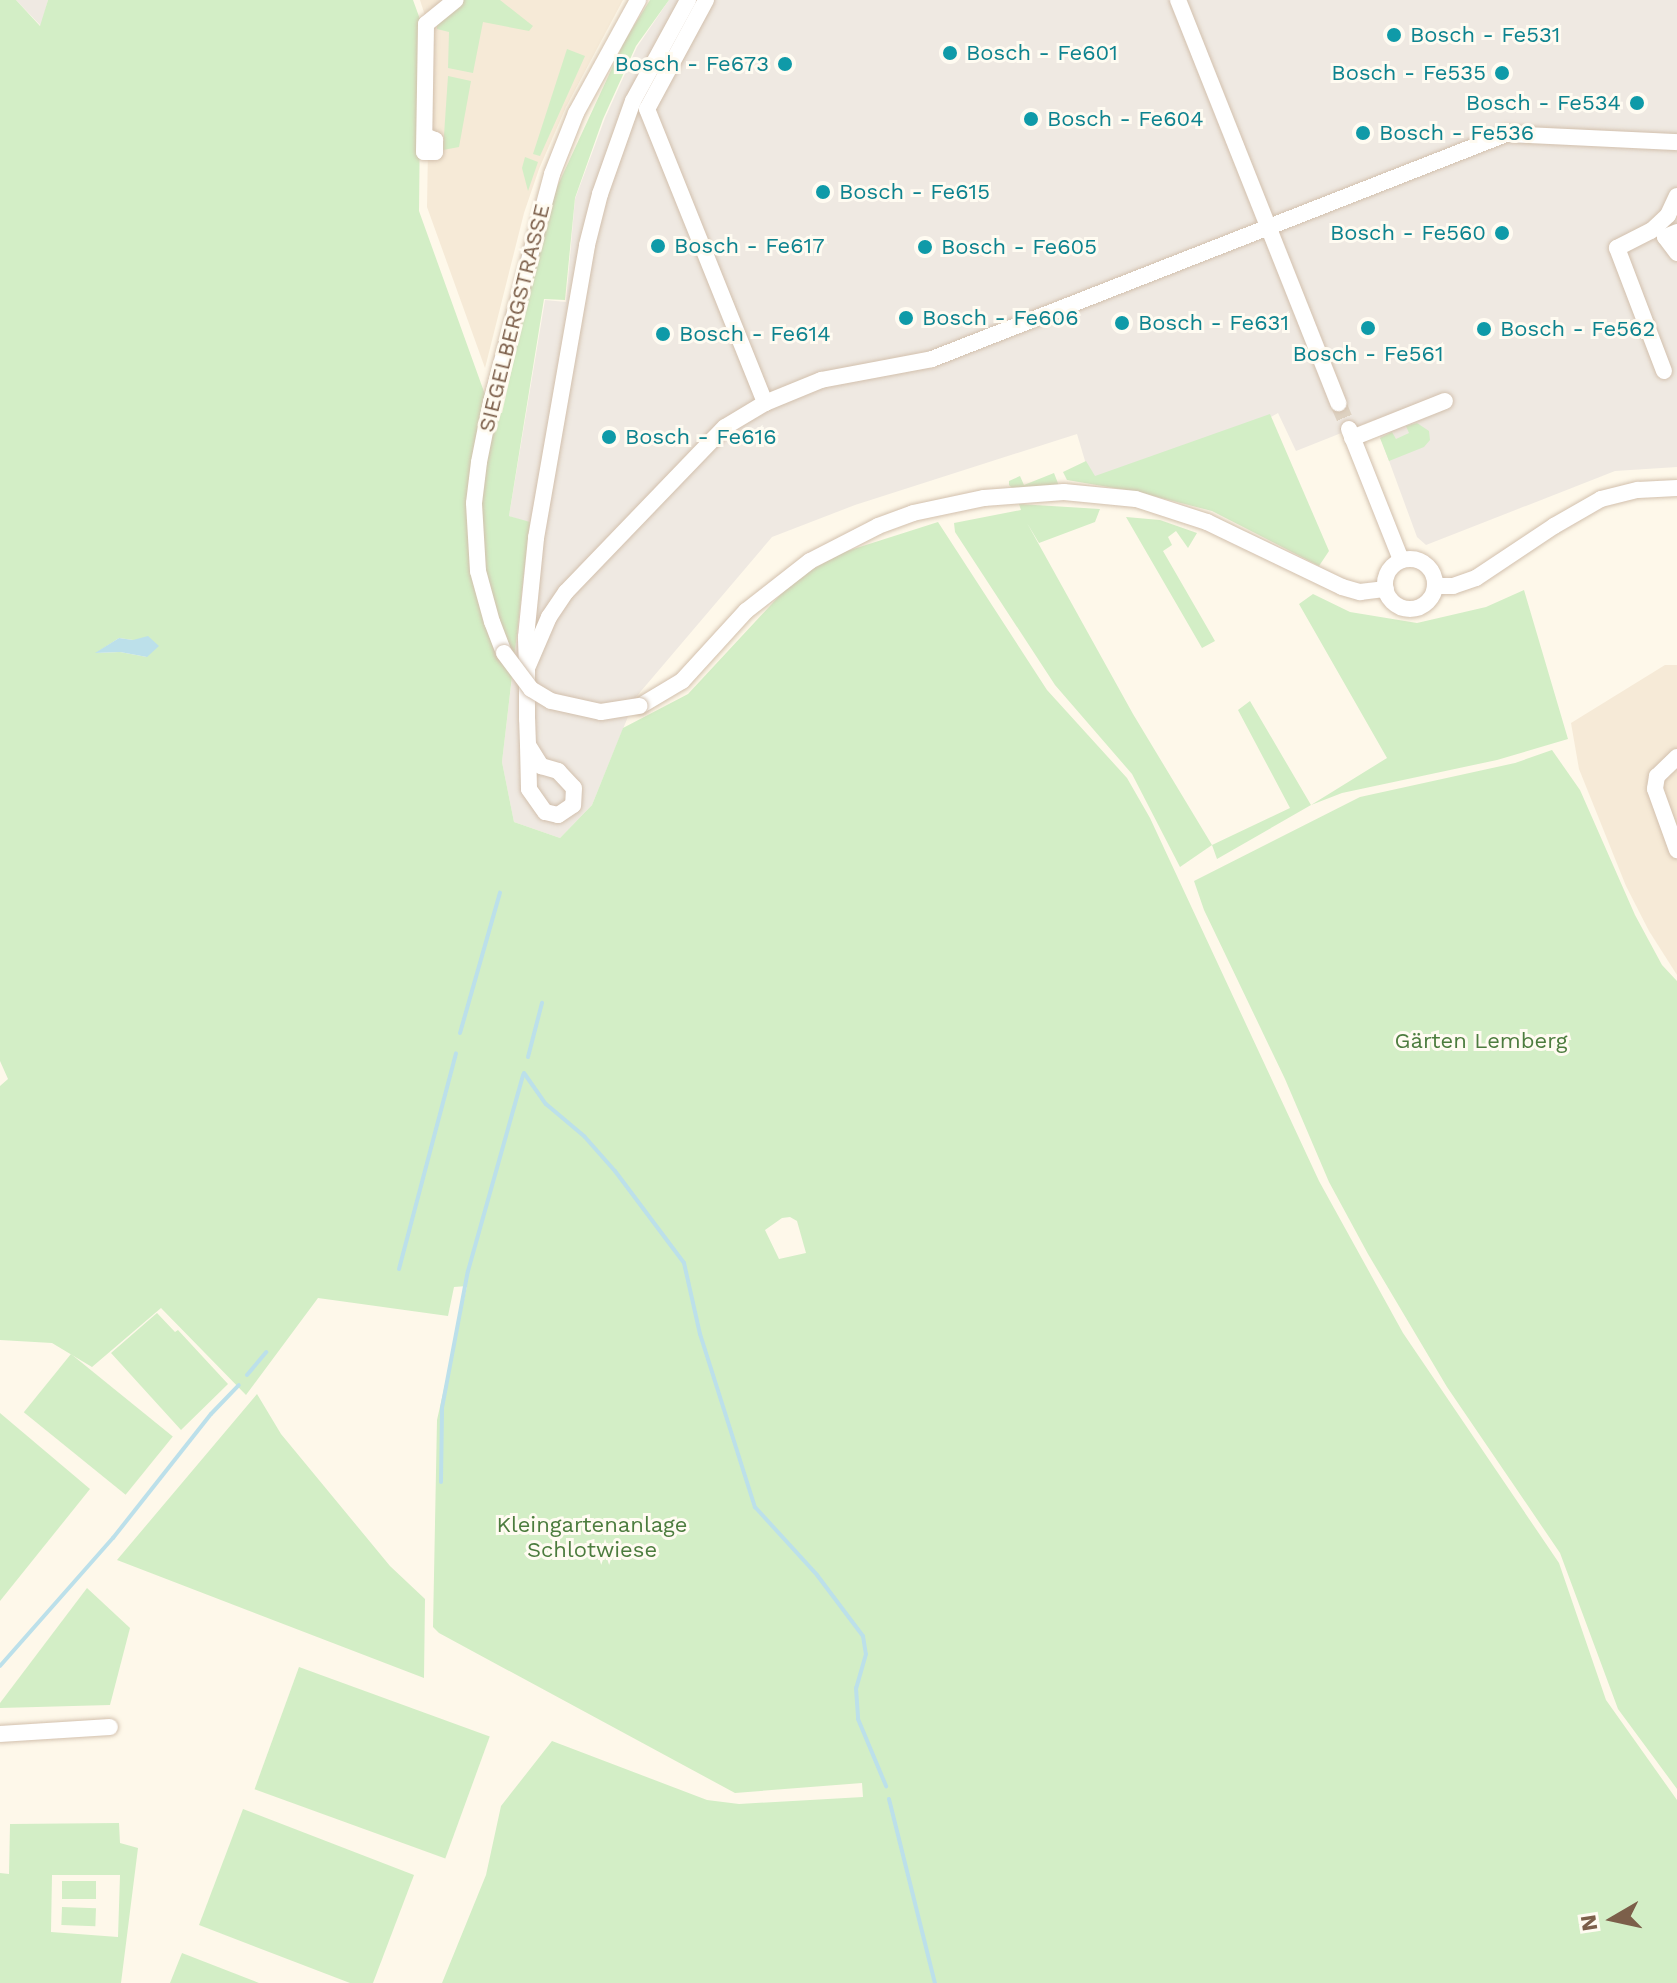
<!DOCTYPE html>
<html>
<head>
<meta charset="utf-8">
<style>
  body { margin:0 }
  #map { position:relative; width:1677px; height:1983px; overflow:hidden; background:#fef8ea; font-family:"Work Sans",sans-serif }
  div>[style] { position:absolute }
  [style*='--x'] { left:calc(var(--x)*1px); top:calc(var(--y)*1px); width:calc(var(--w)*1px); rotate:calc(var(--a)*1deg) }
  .residential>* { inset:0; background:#f6ead7 }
  .industrial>* { inset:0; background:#efe9e2 }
  .green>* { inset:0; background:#d3eec6; transform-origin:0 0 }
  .water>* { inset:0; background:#bce0ea }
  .stream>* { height:4px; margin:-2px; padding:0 2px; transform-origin:2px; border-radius:2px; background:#bce0ea }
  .minor-tunnel>* { height:16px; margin-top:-8px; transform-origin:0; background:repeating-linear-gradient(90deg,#ded2c2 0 16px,transparent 0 24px) }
  .roads { filter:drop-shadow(0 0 2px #d2c0ad) drop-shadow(0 0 2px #d2c0ad) }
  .minor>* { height:16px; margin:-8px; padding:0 8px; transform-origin:8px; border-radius:8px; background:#fff }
  .minor>.ring { margin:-8px; padding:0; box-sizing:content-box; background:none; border:16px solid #fff; border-radius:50% }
  .bridges { filter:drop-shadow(0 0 2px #d2c0ad) drop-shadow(0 0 2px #d2c0ad) }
  .minor-bridge>* { height:16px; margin:-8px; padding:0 8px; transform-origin:8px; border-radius:8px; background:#fff }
  .dots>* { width:22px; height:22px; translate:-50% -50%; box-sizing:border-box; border:4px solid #fffbf1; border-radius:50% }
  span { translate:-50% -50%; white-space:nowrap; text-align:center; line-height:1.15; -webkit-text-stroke:6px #fffbf1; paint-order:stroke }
  .culture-label { font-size:22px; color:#0d838f }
  .left { translate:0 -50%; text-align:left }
  .right { translate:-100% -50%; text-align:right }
  .street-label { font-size:22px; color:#7c5f4a }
  .park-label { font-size:22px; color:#4c7c3e }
  .north { position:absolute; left:1573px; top:1879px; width:80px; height:80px; -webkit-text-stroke:6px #fffbf1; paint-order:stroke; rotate:261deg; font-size:22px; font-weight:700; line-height:32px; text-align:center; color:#7c5f4a }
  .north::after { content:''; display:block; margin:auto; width:28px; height:36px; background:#7c5f4a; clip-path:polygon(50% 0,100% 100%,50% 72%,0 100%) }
</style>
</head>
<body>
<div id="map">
  <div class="residential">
    <i style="clip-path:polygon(420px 0,623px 0,566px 107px,539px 169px,524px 213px,485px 368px,427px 207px,430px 31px)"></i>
    <i style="clip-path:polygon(1665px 665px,1677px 665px,1677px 975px,1649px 931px,1626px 886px,1579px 769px,1571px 723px)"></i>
  </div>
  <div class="industrial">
    <i style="clip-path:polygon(16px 0,48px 0,41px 26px)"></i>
    <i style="clip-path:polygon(669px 0,1677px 0,1677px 467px,1615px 471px,1426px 545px,1417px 537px,1374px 420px,1296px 451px,1278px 413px,1207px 452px,1091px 481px,1077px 434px,855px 505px,772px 537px,636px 697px,592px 805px,560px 838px,514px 822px,502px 762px,530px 523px,509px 516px,545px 300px,566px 302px,575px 199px,605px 118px,637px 47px)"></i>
  </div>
  <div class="green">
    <i style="clip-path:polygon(evenodd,0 0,16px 0,40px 26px,48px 0,413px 0,421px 22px,419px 211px,492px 414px,502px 413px,542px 235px,557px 187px,625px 40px,650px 0,669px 0,636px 46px,603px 119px,575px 198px,565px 300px,544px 299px,509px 516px,530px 522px,502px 762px,514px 822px,560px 838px,592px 805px,623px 728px,688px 694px,795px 579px,844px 552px,938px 522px,1047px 690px,1127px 778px,1150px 818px,1319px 1181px,1403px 1333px,1559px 1563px,1606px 1700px,1677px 1800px,1677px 1983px,442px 1983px,486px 1875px,501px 1806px,552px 1741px,707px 1800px,739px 1804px,863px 1797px,862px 1783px,735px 1793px,439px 1633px,433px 1627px,437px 1420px,467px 1286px,454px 1287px,448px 1316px,318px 1298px,246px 1395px,161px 1308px,92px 1367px,52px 1343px,0 1340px,0 1086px,8px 1079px,0 1061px,0 0,119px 638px,133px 640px,147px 657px,120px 652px,96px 653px,119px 638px,0 0,790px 1217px,797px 1221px,806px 1253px,779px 1259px,765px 1230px,782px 1218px,790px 1217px)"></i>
    <i style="clip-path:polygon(464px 0,500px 0,533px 26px,529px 31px,483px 22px,473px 73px,448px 68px,449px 32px,437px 29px,437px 22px)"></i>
    <i style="clip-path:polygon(567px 49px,585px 56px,540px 156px,533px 154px)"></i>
    <i style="clip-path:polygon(448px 76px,471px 81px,459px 147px,443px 150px)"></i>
    <i style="clip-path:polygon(525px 157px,538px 162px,528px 191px,522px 168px)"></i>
    <i style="clip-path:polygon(1270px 414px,1329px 551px,1319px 566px,1212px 511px,1138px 492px,1067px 480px,1063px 472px,1086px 461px,1095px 476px)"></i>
    <i style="clip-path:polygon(1417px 423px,1429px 431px,1430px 440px,1424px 447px,1389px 461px,1380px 438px,1392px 432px,1396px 439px,1409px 433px,1406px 426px)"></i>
    <i style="clip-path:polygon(1054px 473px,1059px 486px,1013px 489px,1009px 485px,1009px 481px,1020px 476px,1024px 485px)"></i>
    <i style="clip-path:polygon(1019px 504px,1100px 509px,1095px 522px,1039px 543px,1027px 523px,1133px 714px,1212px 845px,1290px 808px,1238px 710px,1250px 701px,1311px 805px,1387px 758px,1299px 604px,1313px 594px,1350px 612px,1417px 623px,1486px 607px,1524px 590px,1568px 739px,1497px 760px,1342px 793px,1311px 805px,1217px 859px,1212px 845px,1180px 867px,1132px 774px,1055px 685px,955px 532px,954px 523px,1021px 510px)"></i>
    <i style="clip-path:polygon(1126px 517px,1160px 520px,1197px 533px,1188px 548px,1176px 531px,1168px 537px,1172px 545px,1163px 551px,1215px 641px,1202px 648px)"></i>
    <i style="clip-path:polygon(1552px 750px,1580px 790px,1635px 915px,1662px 965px,1677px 981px,1677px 1789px,1618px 1709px,1560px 1553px,1447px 1387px,1368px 1254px,1329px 1182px,1285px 1079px,1204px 910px,1194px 881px,1360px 797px,1515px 763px)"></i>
    <i style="clip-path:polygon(157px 1313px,175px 1332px,178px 1330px,228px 1384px,181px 1430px,111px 1353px)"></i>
    <i style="left:71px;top:1354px;width:131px;height:75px;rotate:39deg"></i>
    <i style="clip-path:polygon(257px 1394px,281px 1434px,390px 1566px,425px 1599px,424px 1678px,117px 1560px)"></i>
    <i style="clip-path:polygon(0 1413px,90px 1489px,0 1601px)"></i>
    <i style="clip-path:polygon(87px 1588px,130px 1628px,110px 1705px,0 1708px,0 1703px)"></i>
    <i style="left:299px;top:1667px;width:203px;height:130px;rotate:20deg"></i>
    <i style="clip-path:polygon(243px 1809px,414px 1875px,373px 1983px,350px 1983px,199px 1925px)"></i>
    <i style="clip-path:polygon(evenodd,119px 1823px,120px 1843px,138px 1848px,121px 1983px,0 1983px,0 1873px,9px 1874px,10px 1824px,119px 1823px,52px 1875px,120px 1875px,118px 1937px,51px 1932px,52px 1875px)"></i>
    <i style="left:62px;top:1881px;width:34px;height:18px"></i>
    <i style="left:62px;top:1907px;width:34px;height:18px;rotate:2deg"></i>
    <i style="clip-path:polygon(182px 1953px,259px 1983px,170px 1983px)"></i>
  </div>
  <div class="water">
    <i style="clip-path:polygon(148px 636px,159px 646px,147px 657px,120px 652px,95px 653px,119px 638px,133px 640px)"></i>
  </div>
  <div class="stream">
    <i style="--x:460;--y:1033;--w:146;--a:-74.1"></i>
    <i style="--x:528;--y:1057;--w:56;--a:-75.5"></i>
    <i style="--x:524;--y:1073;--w:38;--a:55"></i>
    <i style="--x:546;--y:1104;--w:50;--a:40.1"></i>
    <i style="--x:584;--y:1136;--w:47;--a:48.5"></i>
    <i style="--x:615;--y:1171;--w:115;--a:53.1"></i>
    <i style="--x:684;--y:1263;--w:73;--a:77.3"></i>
    <i style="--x:700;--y:1334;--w:182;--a:72.4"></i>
    <i style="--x:755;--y:1507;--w:92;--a:47.6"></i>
    <i style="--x:817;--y:1575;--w:76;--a:53"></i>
    <i style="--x:863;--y:1636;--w:18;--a:81"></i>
    <i style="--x:866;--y:1654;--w:35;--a:106"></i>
    <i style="--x:856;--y:1688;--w:31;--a:86"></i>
    <i style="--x:858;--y:1719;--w:73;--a:67.3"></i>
    <i style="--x:399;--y:1269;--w:223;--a:-75.2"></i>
    <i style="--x:247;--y:1375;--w:30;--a:-50"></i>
    <i style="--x:441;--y:1482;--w:74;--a:-89.2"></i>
    <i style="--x:442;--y:1408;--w:139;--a:-79.3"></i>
    <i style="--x:468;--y:1271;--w:204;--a:-74.3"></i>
    <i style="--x:0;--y:1666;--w:171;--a:-48.6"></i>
    <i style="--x:113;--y:1538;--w:158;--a:-51.7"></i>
    <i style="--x:211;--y:1414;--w:40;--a:-46"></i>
    <i style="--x:889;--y:1799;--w:190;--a:76"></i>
  </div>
  <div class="minor-tunnel">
    <i style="--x:1338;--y:403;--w:28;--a:67"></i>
  </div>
  <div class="roads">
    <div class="minor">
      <i style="--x:706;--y:0;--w:124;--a:118.4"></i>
      <i style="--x:647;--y:109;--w:317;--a:68.1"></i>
      <i style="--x:1178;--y:0;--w:434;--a:68.3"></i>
      <i style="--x:425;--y:136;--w:11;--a:22"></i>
      <i style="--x:435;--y:140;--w:12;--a:90"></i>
      <i style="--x:435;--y:152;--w:11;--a:180"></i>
      <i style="--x:424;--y:152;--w:128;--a:-89.1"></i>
      <i style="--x:426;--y:24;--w:38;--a:-39"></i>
      <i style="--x:1677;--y:232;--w:13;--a:157"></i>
      <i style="--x:1665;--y:237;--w:20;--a:53"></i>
      <i style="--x:1664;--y:371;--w:132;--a:-110.9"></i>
      <i style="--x:1617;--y:248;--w:38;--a:-27"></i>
      <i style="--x:1651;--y:231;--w:23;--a:-43"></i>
      <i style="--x:1668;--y:215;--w:21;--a:-65"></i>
      <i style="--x:1349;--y:429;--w:141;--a:68.3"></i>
      <i style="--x:1352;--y:438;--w:100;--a:-21.7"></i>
      <i class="ring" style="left:1385px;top:559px;width:34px;height:34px"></i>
      <i style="--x:1435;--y:586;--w:18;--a:0"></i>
      <i style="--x:1453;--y:586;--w:24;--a:-19"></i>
      <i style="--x:1476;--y:578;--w:94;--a:-33.7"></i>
      <i style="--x:1554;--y:526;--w:54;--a:-29.9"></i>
      <i style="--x:1601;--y:499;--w:38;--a:-14"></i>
      <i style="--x:1638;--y:490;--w:39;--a:-3"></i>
      <i style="--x:504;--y:653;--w:33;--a:-111"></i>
      <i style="--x:492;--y:622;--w:53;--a:-105.4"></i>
      <i style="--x:478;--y:571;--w:68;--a:-93.4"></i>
      <i style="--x:474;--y:503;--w:41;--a:-83"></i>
      <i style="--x:479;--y:462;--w:61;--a:-78.7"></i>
      <i style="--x:491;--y:402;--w:236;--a:-75"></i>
      <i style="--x:552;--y:174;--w:66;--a:-68.5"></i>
      <i style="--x:576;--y:113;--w:129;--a:-61.2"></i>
      <i style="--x:527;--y:668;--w:56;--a:-66.7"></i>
      <i style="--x:549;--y:617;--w:30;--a:-56"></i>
      <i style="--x:566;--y:592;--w:229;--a:-46.1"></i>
      <i style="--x:725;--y:427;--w:47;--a:-31"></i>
      <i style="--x:765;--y:403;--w:61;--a:-22.3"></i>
      <i style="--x:821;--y:380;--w:113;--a:-10.7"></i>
      <i style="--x:932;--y:359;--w:617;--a:-21.4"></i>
      <i style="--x:1506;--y:134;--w:171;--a:2.7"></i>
      <i style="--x:640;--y:706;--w:49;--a:-30.8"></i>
      <i style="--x:682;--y:681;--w:95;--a:-47.6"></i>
      <i style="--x:746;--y:611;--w:81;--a:-38"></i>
      <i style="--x:810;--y:561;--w:76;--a:-27.2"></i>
      <i style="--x:878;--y:526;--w:37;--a:-20"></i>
      <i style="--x:913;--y:513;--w:73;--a:-11.9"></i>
      <i style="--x:984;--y:498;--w:80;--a:-4.3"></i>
      <i style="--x:1064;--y:492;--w:72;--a:5.6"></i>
      <i style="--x:1136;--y:499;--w:75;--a:17.9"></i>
      <i style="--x:1207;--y:522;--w:150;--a:25.7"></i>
      <i style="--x:1342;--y:587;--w:19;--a:16"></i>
      <i style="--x:1360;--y:592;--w:26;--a:-7"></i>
      <i style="--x:528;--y:745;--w:25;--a:58"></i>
      <i style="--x:541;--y:766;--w:18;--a:16"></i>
      <i style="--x:558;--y:771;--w:23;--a:47"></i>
      <i style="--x:574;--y:788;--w:17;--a:93"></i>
      <i style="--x:573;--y:805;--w:18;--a:146"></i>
      <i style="--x:558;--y:815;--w:13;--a:-167"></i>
      <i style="--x:545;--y:812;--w:28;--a:-125"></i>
      <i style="--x:529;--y:789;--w:44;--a:-91.3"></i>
      <i style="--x:528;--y:745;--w:26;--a:-92"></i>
      <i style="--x:527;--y:719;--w:51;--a:-90"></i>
      <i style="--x:527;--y:668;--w:31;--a:-92"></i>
      <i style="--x:526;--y:637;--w:100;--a:-84.2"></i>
      <i style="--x:536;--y:538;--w:297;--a:-80.1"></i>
      <i style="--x:587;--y:245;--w:53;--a:-75.7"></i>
      <i style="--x:600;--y:194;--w:99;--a:-70.5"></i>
      <i style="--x:633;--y:101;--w:115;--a:-61.4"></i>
      <i style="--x:1677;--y:757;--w:28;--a:136"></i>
      <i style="--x:1657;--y:776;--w:13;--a:99"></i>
      <i style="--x:1655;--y:789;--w:65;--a:70.2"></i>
      <i style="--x:0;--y:1734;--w:110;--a:-3.6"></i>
    </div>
  </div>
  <div class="bridges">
    <div class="minor-bridge">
      <i style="--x:504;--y:653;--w:45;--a:53.1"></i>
      <i style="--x:531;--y:689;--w:23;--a:31"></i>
      <i style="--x:551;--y:701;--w:51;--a:12.4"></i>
      <i style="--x:601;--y:712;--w:39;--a:-9"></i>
    </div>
  </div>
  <div class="dots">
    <i style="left:1394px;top:35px;background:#0f9aa8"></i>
    <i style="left:950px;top:53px;background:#0f9aa8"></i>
    <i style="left:785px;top:64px;background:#0f9aa8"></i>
    <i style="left:1502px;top:73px;background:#0f9aa8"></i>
    <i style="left:1637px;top:103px;background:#0f9aa8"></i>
    <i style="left:1031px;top:119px;background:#0f9aa8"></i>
    <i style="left:1363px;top:133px;background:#0f9aa8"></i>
    <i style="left:823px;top:192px;background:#0f9aa8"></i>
    <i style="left:1502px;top:233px;background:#0f9aa8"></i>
    <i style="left:658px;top:246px;background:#0f9aa8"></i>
    <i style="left:925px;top:247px;background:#0f9aa8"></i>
    <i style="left:906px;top:318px;background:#0f9aa8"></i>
    <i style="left:1122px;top:323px;background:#0f9aa8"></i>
    <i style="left:1368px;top:328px;background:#0f9aa8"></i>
    <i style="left:1484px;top:329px;background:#0f9aa8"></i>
    <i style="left:663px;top:334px;background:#0f9aa8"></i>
    <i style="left:609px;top:437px;background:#0f9aa8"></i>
  </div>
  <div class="culture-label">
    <span class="left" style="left:1410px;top:35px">Bosch - Fe531</span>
    <span class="left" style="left:966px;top:53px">Bosch - Fe601</span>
    <span class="right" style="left:769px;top:64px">Bosch - Fe673</span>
    <span class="right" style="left:1486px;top:73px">Bosch - Fe535</span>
    <span class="right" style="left:1621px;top:103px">Bosch - Fe534</span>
    <span class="left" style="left:1047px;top:119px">Bosch - Fe604</span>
    <span class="left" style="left:1379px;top:133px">Bosch - Fe536</span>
    <span class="left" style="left:839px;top:192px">Bosch - Fe615</span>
    <span class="right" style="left:1486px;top:233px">Bosch - Fe560</span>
    <span class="left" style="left:674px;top:246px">Bosch - Fe617</span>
    <span class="left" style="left:941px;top:247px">Bosch - Fe605</span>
    <span class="left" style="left:922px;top:318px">Bosch - Fe606</span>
    <span class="left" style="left:1138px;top:323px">Bosch - Fe631</span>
    <span class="left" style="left:1500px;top:329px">Bosch - Fe562</span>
    <span class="left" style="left:679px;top:334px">Bosch - Fe614</span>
    <span style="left:1368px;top:354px">Bosch - Fe561</span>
    <span class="left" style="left:625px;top:437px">Bosch - Fe616</span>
  </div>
  <div class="street-label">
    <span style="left:514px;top:318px;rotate:-76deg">SIEGELBERGSTRASSE</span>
  </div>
  <div class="park-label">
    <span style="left:1481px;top:1041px">Gärten Lemberg</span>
    <span style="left:592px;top:1537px">Kleingartenanlage<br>Schlotwiese</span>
  </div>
  <div class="north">N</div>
</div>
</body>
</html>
